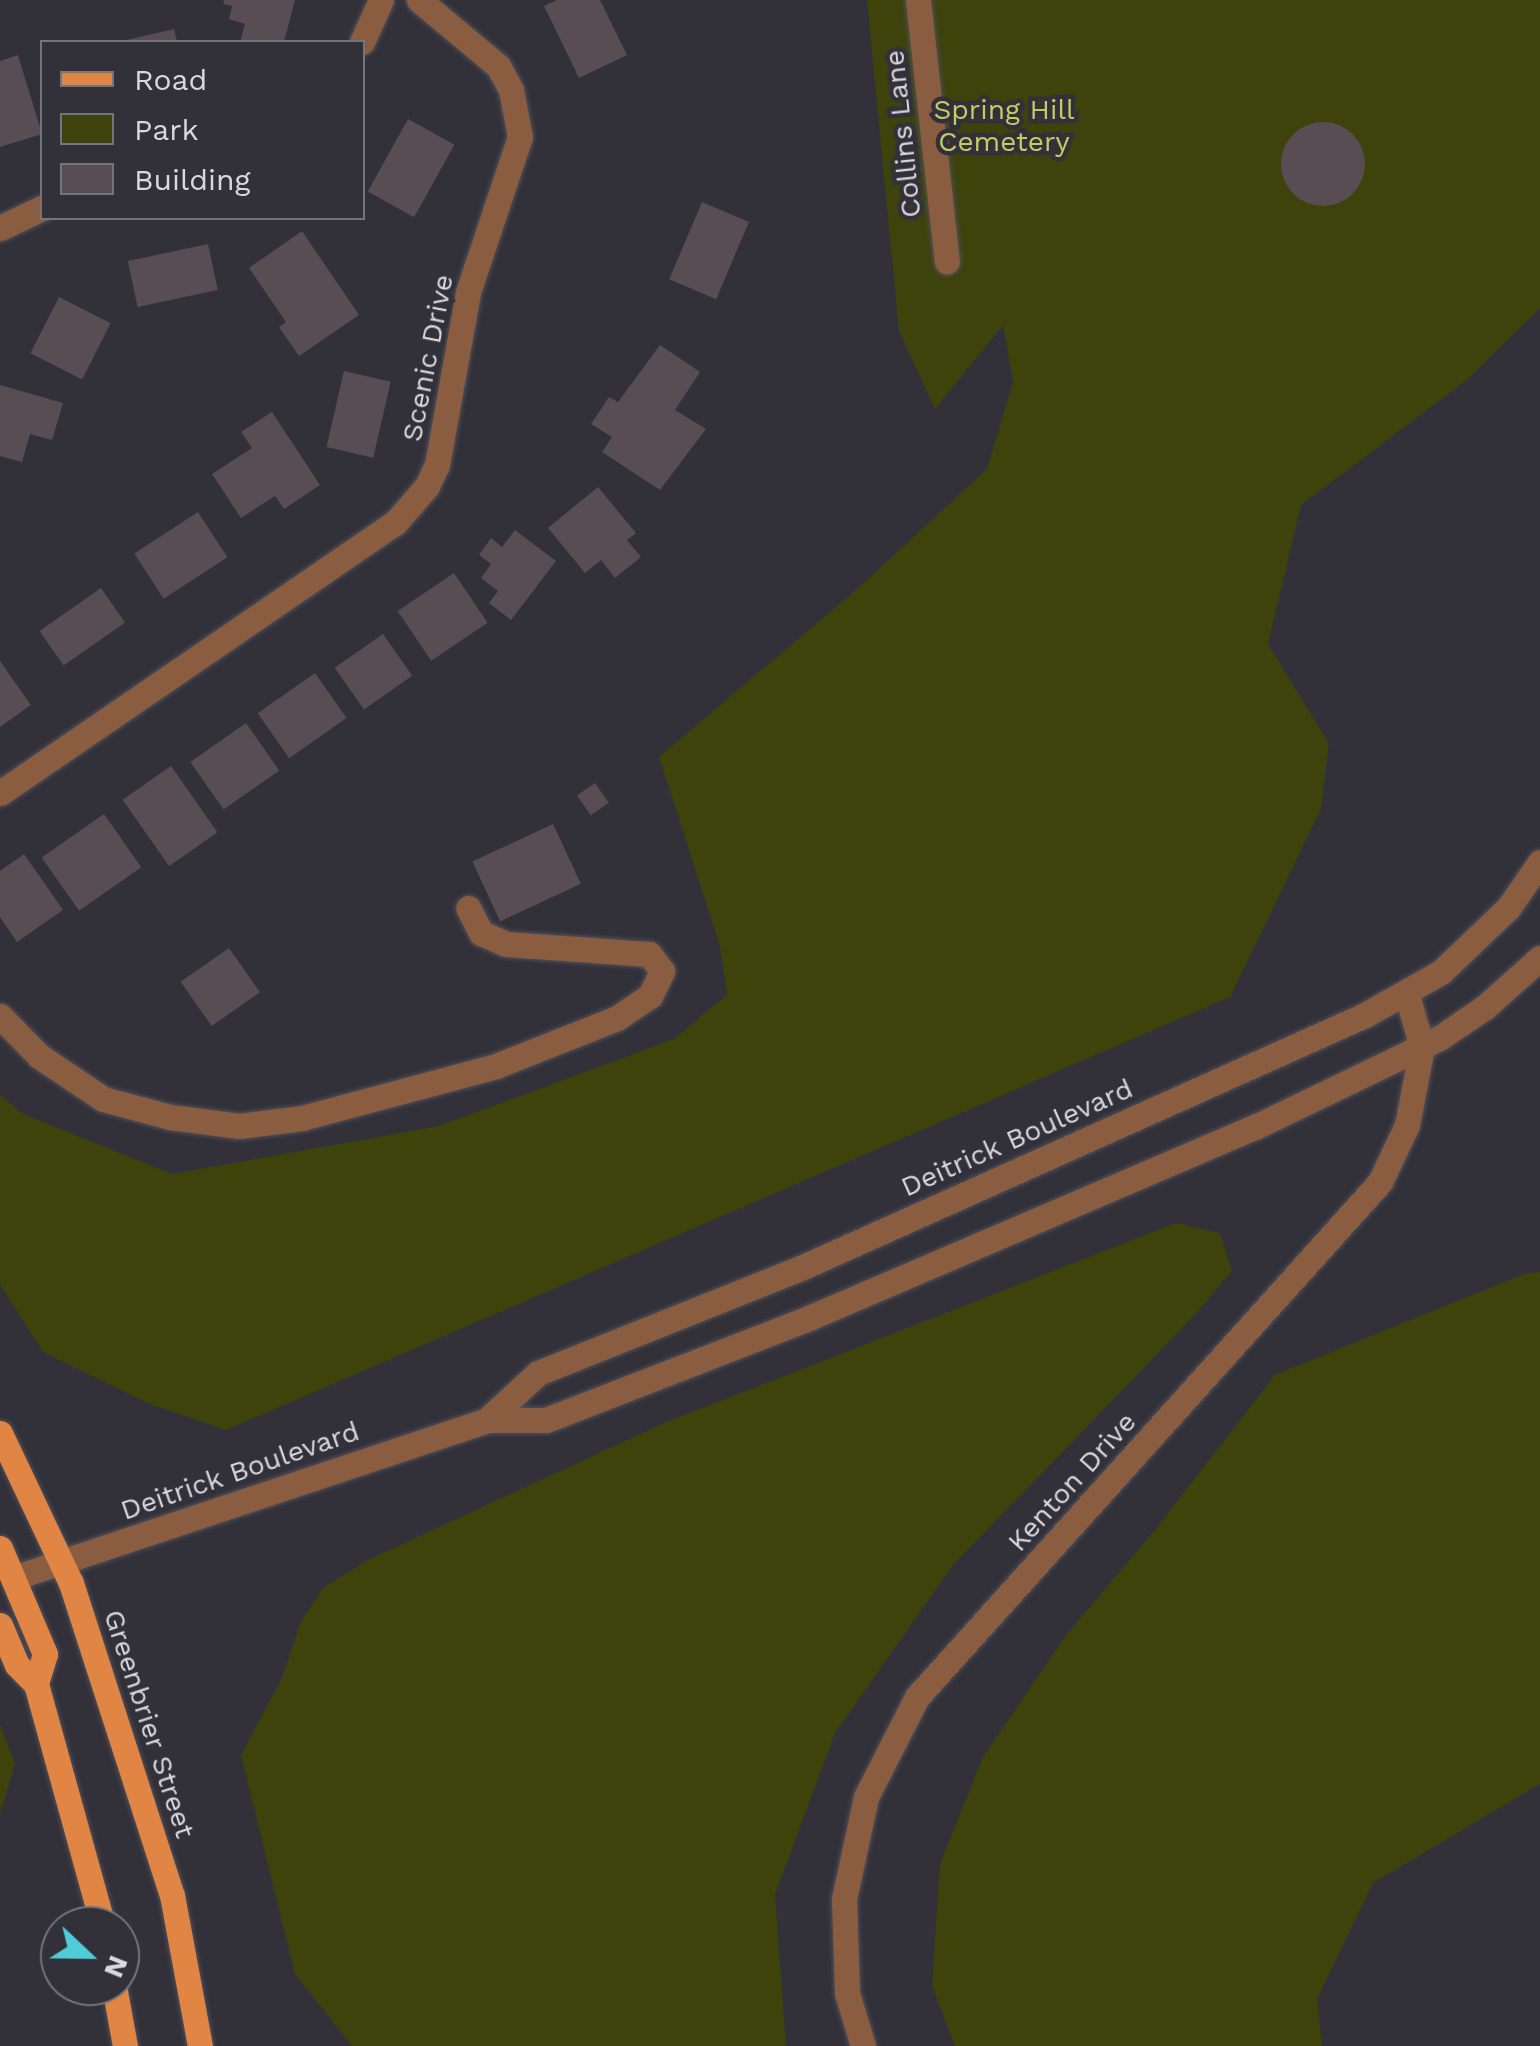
<!DOCTYPE html>
<html>
<head>
<meta charset="utf-8">
<style>
  body { margin:0 }
  #map { position:relative; width:1540px; height:2046px; overflow:hidden; background:#32313a; font-family:"Work Sans",sans-serif }
  div>[style] { position:absolute }
  [style*='--x'] { left:calc(var(--x)*1px); top:calc(var(--y)*1px); width:calc(var(--w)*1px); rotate:calc(var(--a)*1deg) }
  .green>* { inset:0; background:#3e430c }
  .building>* { inset:0; background:#574d52; transform-origin:0 0 }
  .round { border-radius:50% }
  .roads { filter:drop-shadow(0 0 2px #504f58) drop-shadow(0 0 2px #504f58) }
  .minor>* { height:25px; margin:-12.5px; padding:0 12.5px; transform-origin:12.5px; border-radius:12.5px; background:#8a5d40 }
  .major>* { height:25px; margin:-12.5px; padding:0 12.5px; transform-origin:12.5px; border-radius:12.5px; background:#e08543 }
  span { translate:-50% -50%; white-space:nowrap; text-align:center; line-height:1.15; -webkit-text-stroke:9px #32313a; paint-order:stroke }
  .park-label { font-size:28px; color:#c2cc61 }
  .street-label { font-size:28px; color:#d8d8de }
  .legend { position:absolute; left:40px; top:40px; width:325px; height:180px; box-sizing:border-box; background:#32313a; border:2px solid #74747c; margin:0; padding:12px 18px; list-style:none; font-size:30px; color:#d8d8de }
  .legend li { display:flex; align-items:center; gap:20px; height:50px }
  .legend b { width:50px; border:2px solid #74747c }
  .north { position:absolute; left:40px; top:1906px; width:100px; height:100px; box-sizing:border-box; background:#32313a; border:2px solid #74747c; border-radius:50%; rotate:112deg; font-size:28px; font-weight:700; line-height:40px; text-align:center; color:#d8d8de }
  .north::after { content:''; display:block; margin:auto; width:35px; height:45px; background:#52cbd9; clip-path:polygon(50% 0,100% 100%,50% 72%,0 100%) }
</style>
</head>
<body>
<div id="map">
  <div class="green">
    <i style="clip-path:polygon(867px 0,1540px 0,1540px 308px,1467px 380px,1301px 505px,1268px 644px,1329px 744px,1321px 809px,1230px 997px,226px 1430px,150px 1404px,43px 1352px,0 1284px,0 1095px,23px 1114px,172px 1174px,439px 1126px,674px 1039px,727px 995px,720px 946px,659px 757px,855px 591px,987px 469px,1013px 382px,1003px 325px,935px 409px,899px 331px)"></i>
    <i style="clip-path:polygon(1176px 1223px,1220px 1233px,1232px 1271px,1192px 1318px,953px 1565px,835px 1733px,775px 1895px,786px 2046px,352px 2046px,295px 1974px,241px 1755px,282px 1678px,301px 1621px,323px 1588px,368px 1560px,664px 1423px)"></i>
    <i style="clip-path:polygon(1540px 1272px,1540px 1784px,1373px 1883px,1317px 1999px,1322px 2046px,955px 2046px,932px 1986px,940px 1864px,983px 1757px,1067px 1634px,1155px 1530px,1275px 1375px,1524px 1274px)"></i>
    <i style="clip-path:polygon(0 1724px,15px 1764px,0 1815px)"></i>
  </div>
  <div class="building">
    <i style="clip-path:polygon(224px 0,295px 0,284px 42px,240px 42px,245px 24px,229px 19px,232px 6px,223px 4px)"></i>
    <i style="clip-path:polygon(557px 0,600px 0,627px 55px,579px 78px,544px 6px)"></i>
    <i style="clip-path:polygon(174px 29px,177px 42px,122px 42px,122px 41px)"></i>
    <i style="clip-path:polygon(18px 55px,42px 134px,0 147px,0 61px)"></i>
    <i style="left:408px;top:119px;width:53px;height:83px;rotate:29deg"></i>
    <i class="round" style="left:1281px;top:122px;width:84px;height:84px"></i>
    <i style="left:702px;top:202px;width:51px;height:84px;rotate:23deg"></i>
    <i style="clip-path:polygon(302px 231px,359px 315px,299px 356px,279px 327px,286px 322px,249px 268px)"></i>
    <i style="left:208px;top:244px;width:47px;height:82px;rotate:78deg"></i>
    <i style="left:59px;top:297px;width:58px;height:63px;rotate:27deg"></i>
    <i style="clip-path:polygon(660px 345px,700px 372px,675px 410px,706px 429px,660px 490px,602px 452px,612px 437px,591px 424px,609px 397px,618px 402px)"></i>
    <i style="left:344px;top:371px;width:48px;height:78px;rotate:13deg"></i>
    <i style="clip-path:polygon(0 385px,63px 403px,52px 440px,30px 434px,22px 462px,0 456px)"></i>
    <i style="clip-path:polygon(272px 412px,320px 485px,284px 509px,275px 496px,241px 518px,212px 474px,252px 448px,241px 432px)"></i>
    <i style="clip-path:polygon(598px 487px,636px 533px,627px 540px,641px 557px,615px 578px,601px 560px,585px 573px,548px 528px)"></i>
    <i style="left:198px;top:512px;width:54px;height:76px;rotate:57deg"></i>
    <i style="clip-path:polygon(515px 530px,556px 561px,511px 620px,489px 603px,498px 591px,481px 578px,491px 564px,479px 555px,491px 538px,502px 547px)"></i>
    <i style="left:454px;top:573px;width:60px;height:68px;rotate:56deg"></i>
    <i style="left:101px;top:588px;width:42px;height:75px;rotate:55deg"></i>
    <i style="left:383px;top:634px;width:51px;height:59px;rotate:55deg"></i>
    <i style="clip-path:polygon(0 661px,31px 705px,0 727px)"></i>
    <i style="left:315px;top:673px;width:55px;height:70px;rotate:55deg"></i>
    <i style="left:246px;top:723px;width:58px;height:68px;rotate:55deg"></i>
    <i style="left:171px;top:766px;width:81px;height:59px;rotate:55deg"></i>
    <i style="left:595px;top:783px;width:24px;height:22px;rotate:55deg"></i>
    <i style="left:104px;top:814px;width:65px;height:76px;rotate:55deg"></i>
    <i style="left:553px;top:824px;width:66px;height:89px;rotate:65deg"></i>
    <i style="clip-path:polygon(24px 854px,63px 910px,17px 942px,0 917px,0 871px)"></i>
    <i style="left:229px;top:948px;width:54px;height:59px;rotate:55deg"></i>
  </div>
  <div class="roads">
    <div class="minor">
      <i style="--x:918;--y:0;--w:263;--a:83.7"></i>
      <i style="--x:362;--y:42;--w:46;--a:-65.7"></i>
      <i style="--x:0;--y:228;--w:47;--a:-25.5"></i>
      <i style="--x:0;--y:793;--w:478;--a:-34.4"></i>
      <i style="--x:395;--y:523;--w:49;--a:-49.1"></i>
      <i style="--x:427;--y:486;--w:23;--a:-65"></i>
      <i style="--x:437;--y:465;--w:176;--a:-79.8"></i>
      <i style="--x:468;--y:292;--w:163;--a:-71.5"></i>
      <i style="--x:520;--y:137;--w:48;--a:-100.8"></i>
      <i style="--x:511;--y:90;--w:27;--a:-118"></i>
      <i style="--x:498;--y:66;--w:103;--a:-140.1"></i>
      <i style="--x:1540;--y:862;--w:55;--a:124.6"></i>
      <i style="--x:1509;--y:907;--w:94;--a:136.3"></i>
      <i style="--x:1441;--y:972;--w:87;--a:150.5"></i>
      <i style="--x:1365;--y:1015;--w:616;--a:155.85"></i>
      <i style="--x:803;--y:1267;--w:285;--a:158.2"></i>
      <i style="--x:538;--y:1373;--w:69;--a:137.3"></i>
      <i style="--x:487;--y:1420;--w:59;--a:0"></i>
      <i style="--x:546;--y:1420;--w:284;--a:-21.2"></i>
      <i style="--x:811;--y:1317;--w:483;--a:-23.2"></i>
      <i style="--x:1255;--y:1127;--w:207;--a:-25.8"></i>
      <i style="--x:1441;--y:1037;--w:53;--a:-34.3"></i>
      <i style="--x:1485;--y:1007;--w:74;--a:-41.7"></i>
      <i style="--x:0;--y:1016;--w:56;--a:45.7"></i>
      <i style="--x:39;--y:1056;--w:77;--a:33.9"></i>
      <i style="--x:103;--y:1099;--w:69;--a:15"></i>
      <i style="--x:170;--y:1117;--w:70;--a:7.4"></i>
      <i style="--x:239;--y:1126;--w:64;--a:-7.2"></i>
      <i style="--x:302;--y:1118;--w:201;--a:-15"></i>
      <i style="--x:496;--y:1066;--w:130;--a:-21.6"></i>
      <i style="--x:617;--y:1018;--w:40;--a:-34"></i>
      <i style="--x:650;--y:996;--w:28;--a:-64"></i>
      <i style="--x:662;--y:971;--w:21;--a:-127"></i>
      <i style="--x:649;--y:954;--w:143;--a:-176"></i>
      <i style="--x:506;--y:944;--w:27;--a:-156"></i>
      <i style="--x:481;--y:933;--w:28;--a:-117"></i>
      <i style="--x:13;--y:1578;--w:500;--a:-18.4"></i>
      <i style="--x:863;--y:2046;--w:55;--a:-106.8"></i>
      <i style="--x:847;--y:1993;--w:94;--a:-91.8"></i>
      <i style="--x:844;--y:1899;--w:104;--a:-77.8"></i>
      <i style="--x:866;--y:1797;--w:112;--a:-63"></i>
      <i style="--x:917;--y:1697;--w:693;--a:-48.04"></i>
      <i style="--x:1380;--y:1182;--w:63;--a:-64.7"></i>
      <i style="--x:1407;--y:1125;--w:79;--a:-79.1"></i>
      <i style="--x:1422;--y:1047;--w:57;--a:-106.2"></i>
    </div>
    <div class="major">
      <i style="--x:0;--y:1433;--w:166;--a:64.7"></i>
      <i style="--x:71;--y:1583;--w:328;--a:72.1"></i>
      <i style="--x:172;--y:1895;--w:154;--a:79.5"></i>
      <i style="--x:0;--y:1548;--w:115;--a:67"></i>
      <i style="--x:45;--y:1654;--w:31;--a:107"></i>
      <i style="--x:0;--y:1625;--w:43;--a:67"></i>
      <i style="--x:17;--y:1665;--w:27;--a:45"></i>
      <i style="--x:36;--y:1684;--w:251;--a:74.5"></i>
      <i style="--x:114;--y:1986;--w:61;--a:79.6"></i>
    </div>
  </div>
  <div class="park-label">
    <span style="left:1004px;top:126px">Spring Hill<br>Cemetery</span>
  </div>
  <div class="street-label">
    <span style="left:903px;top:134px;rotate:-96deg">Collins Lane</span>
    <span style="left:428px;top:358px;rotate:-79deg">Scenic Drive</span>
    <span style="left:1017px;top:1138px;rotate:-24deg">Deitrick Boulevard</span>
    <span style="left:240px;top:1471px;rotate:-19deg">Deitrick Boulevard</span>
    <span style="left:1072px;top:1482px;rotate:-48deg">Kenton Drive</span>
    <span style="left:149px;top:1724px;rotate:72deg">Greenbrier Street</span>
  </div>
  <ul class="legend">
  <li><b style="height:12px;background:#e08543"></b>Road</li>
  <li><b style="height:28px;background:#3e430c"></b>Park</li>
  <li><b style="height:28px;background:#574d52"></b>Building</li>
  </ul>
  <div class="north">N</div>
</div>
</body>
</html>
